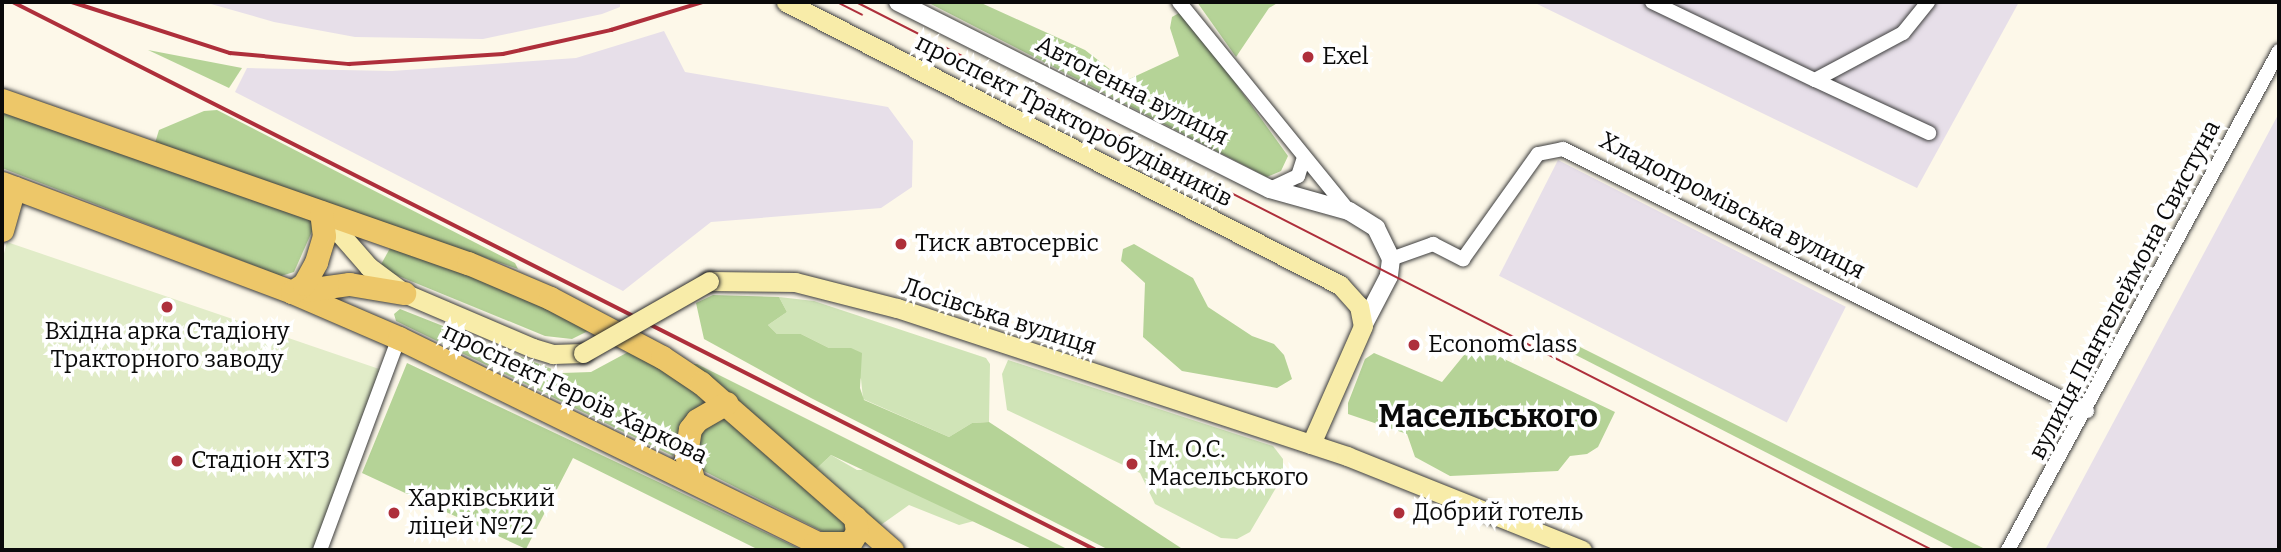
<!DOCTYPE html>
<html>
<head>
<meta charset="utf-8">
<style>
  body { margin:0 }
  #map { position:relative; width:2281px; height:552px; overflow:hidden; background:#fdf8e9; font-family:Bitter,serif }
  div>[style] { position:absolute }
  [style*='--x'] { left:calc(var(--x)*1px); top:calc(var(--y)*1px); width:calc(var(--w)*1px); rotate:calc(var(--a)*1deg) }
  .industrial>* { inset:0; background:#e7dfe9; transform-origin:0 0 }
  .green>* { inset:0; background:#d0e4b7 }
  .forest>* { inset:0; background:#b5d397 }
  .pitch>* { inset:0; background:#e1ecc8 }
  .roads { filter:drop-shadow(0 0 2px #3d3d3d) drop-shadow(0 0 2px #3d3d3d) }
  .minor>* { height:14px; margin:-7px; padding:0 7px; transform-origin:7px; border-radius:7px; background:#fff }
  .tertiary>* { height:18px; margin:-9px; padding:0 9px; transform-origin:9px; border-radius:9px; background:#fff }
  .secondary>* { height:19px; margin:-9.5px; padding:0 9.5px; transform-origin:9.5px; border-radius:9.5px; background:#f8eca9 }
  .primary>* { height:23px; margin:-11.5px; padding:0 11.5px; transform-origin:11.5px; border-radius:11.5px; background:#edc769 }
  .tram>* { height:2px; margin:-1px; padding:0 1px; transform-origin:1px; border-radius:1px; background:#ae2f3b }
  .rail>* { height:3.5px; margin:-1.75px; padding:0 1.75px; transform-origin:1.75px; border-radius:1.75px; background:#ae2f3b }
  .bridges { filter:drop-shadow(0 0 2px #2c2c2c) drop-shadow(0 0 2px #2c2c2c) }
  .secondary-bridge>* { height:19px; margin:-9.5px; padding:0 9.5px; transform-origin:9.5px; border-radius:9.5px; background:#f8eca9 }
  .dots>* { width:19px; height:19px; translate:-50% -50%; box-sizing:border-box; border:4px solid #fff; border-radius:50% }
  span { translate:-50% -50%; white-space:nowrap; text-align:center; line-height:1.15; -webkit-text-stroke:7px #fff; paint-order:stroke }
  .poi-label { font-size:24px; color:#0a0a0a }
  .left { translate:0 -50%; text-align:left }
  .street-label { font-size:24px; color:#0a0a0a }
  .district-label { font-size:32px; color:#0a0a0a; font-weight:700 }
  .frame { position:absolute; inset:0; border:4px solid #0a0a0a; pointer-events:none }
</style>
</head>
<body>
<div id="map">
  <div class="industrial">
    <i style="clip-path:polygon(204px 2px,620px 2px,620px 7px,602px 14px,483px 39px,355px 37px,274px 22px)"></i>
    <i style="clip-path:polygon(1533px 2px,2019px 2px,1917px 188px)"></i>
    <i style="clip-path:polygon(664px 31px,685px 72px,888px 107px,913px 141px,912px 187px,881px 208px,711px 222px,623px 291px,235px 92px,247px 68px,392px 71px,576px 58px)"></i>
    <i style="clip-path:polygon(2279px 113px,2279px 550px,2045px 550px)"></i>
    <i style="left:1558px;top:160px;width:323px;height:130px;rotate:27deg"></i>
  </div>
  <div class="green">
    <i style="clip-path:polygon(779px 297px,814px 301px,986px 358px,990px 364px,989px 422px,972px 423px,949px 437px,863px 399px,861px 379px,829px 348px,801px 334px,777px 334px,768px 325px,787px 312px)"></i>
    <i style="clip-path:polygon(1008px 360px,1273px 446px,1283px 459px,1283px 476px,1250px 532px,1237px 539px,1221px 538px,1155px 504px,1140px 473px,1007px 410px,1002px 374px)"></i>
    <i style="clip-path:polygon(831px 455px,857px 470px,869px 470px,974px 521px,959px 525px,909px 505px,878px 527px,814px 471px)"></i>
  </div>
  <div class="forest">
    <i style="clip-path:polygon(927px 2px,979px 2px,1085px 50px,1125px 81px,1179px 56px,1170px 28px,1172px 17px,1179px 13px,1187px 16px,1288px 156px,1281px 171px,1267px 177px)"></i>
    <i style="clip-path:polygon(1197px 2px,1279px 2px,1269px 8px,1236px 57px)"></i>
    <i style="clip-path:polygon(148px 50px,242px 68px,229px 88px)"></i>
    <i style="clip-path:polygon(2px 107px,308px 214px,314px 227px,294px 272px,281px 276px,2px 168px)"></i>
    <i style="clip-path:polygon(217px 110px,515px 263px,518px 269px,155px 143px,159px 130px,204px 111px)"></i>
    <i style="clip-path:polygon(394px 241px,592px 329px,572px 339px,545px 336px,379px 268px)"></i>
    <i style="clip-path:polygon(1134px 244px,1193px 278px,1208px 307px,1252px 336px,1274px 344px,1284px 355px,1292px 379px,1277px 388px,1182px 371px,1143px 337px,1145px 283px,1121px 261px,1123px 249px)"></i>
    <i style="clip-path:polygon(713px 295px,779px 297px,787px 312px,768px 325px,777px 334px,801px 334px,829px 348px,851px 348px,862px 353px,860px 388px,864px 400px,949px 437px,972px 423px,989px 422px,1184px 550px,1109px 550px,811px 398px,704px 339px,696px 303px)"></i>
    <i style="clip-path:polygon(400px 309px,562px 373px,591px 372px,630px 351px,710px 399px,678px 437px,673px 456px,396px 321px,394px 314px)"></i>
    <i style="clip-path:polygon(1572px 343px,1985px 549px,1985px 550px,1957px 550px,1566px 350px)"></i>
    <i style="clip-path:polygon(1473px 344px,1615px 412px,1598px 447px,1587px 454px,1570px 456px,1558px 471px,1450px 476px,1415px 457px,1407px 434px,1348px 414px,1348px 403px,1365px 359px,1374px 353px,1442px 382px)"></i>
    <i style="clip-path:polygon(407px 363px,802px 550px,759px 550px,573px 458px,526px 549px,362px 473px)"></i>
    <i style="clip-path:polygon(693px 364px,697px 364px,1069px 550px,1034px 550px,831px 455px,814px 471px)"></i>
    <i style="clip-path:polygon(730px 416px,852px 527px,837px 539px,698px 468px,693px 446px,701px 431px)"></i>
  </div>
  <div class="pitch">
    <i style="clip-path:polygon(7px 242px,385px 371px,320px 550px,2px 550px,2px 261px)"></i>
  </div>
  <div class="roads">
    <div class="minor">
      <i style="--x:1179;--y:2;--w:269;--a:50.9"></i>
      <i style="--x:1652;--y:2;--w:181;--a:25.6"></i>
      <i style="--x:1815;--y:80;--w:100;--a:-28.1"></i>
      <i style="--x:1903;--y:33;--w:40;--a:-51"></i>
      <i style="--x:1815;--y:80;--w:126;--a:24.9"></i>
      <i style="--x:1270;--y:189;--w:31;--a:-25"></i>
      <i style="--x:1298;--y:176;--w:20;--a:-72"></i>
      <i style="--x:1391;--y:259;--w:45;--a:-19.7"></i>
      <i style="--x:1433;--y:244;--w:34;--a:27"></i>
      <i style="--x:1463;--y:259;--w:129;--a:-54.5"></i>
      <i style="--x:1538;--y:154;--w:25;--a:-11"></i>
      <i style="--x:1563;--y:149;--w:586;--a:26.57"></i>
      <i style="--x:320;--y:550;--w:226;--a:-69.6"></i>
      <i style="--x:2008;--y:550;--w:568;--a:-61.49"></i>
    </div>
    <div class="tertiary">
      <i style="--x:898;--y:2;--w:416;--a:26.7"></i>
      <i style="--x:1270;--y:189;--w:82;--a:15.6"></i>
      <i style="--x:1349;--y:211;--w:32;--a:32"></i>
      <i style="--x:1376;--y:228;--w:34;--a:64"></i>
      <i style="--x:1391;--y:259;--w:17;--a:97"></i>
      <i style="--x:1389;--y:276;--w:56;--a:117.5"></i>
    </div>
    <div class="secondary">
      <i style="--x:786;--y:2;--w:622;--a:27.06"></i>
      <i style="--x:1340;--y:285;--w:28;--a:48"></i>
      <i style="--x:1359;--y:306;--w:20;--a:79"></i>
      <i style="--x:1363;--y:326;--w:129;--a:113.8"></i>
      <i style="--x:321;--y:212;--w:73;--a:48.9"></i>
      <i style="--x:369;--y:267;--w:44;--a:36.6"></i>
      <i style="--x:404;--y:293;--w:140;--a:23.1"></i>
      <i style="--x:533;--y:348;--w:21;--a:17"></i>
      <i style="--x:553;--y:354;--w:30;--a:-2"></i>
      <i style="--x:709;--y:281;--w:86;--a:0.7"></i>
      <i style="--x:795;--y:282;--w:105;--a:14.3"></i>
      <i style="--x:897;--y:308;--w:474;--a:18.2"></i>
      <i style="--x:1347;--y:456;--w:253;--a:21.8"></i>
    </div>
    <div class="primary">
      <i style="--x:2;--y:100;--w:494;--a:19.3"></i>
      <i style="--x:468;--y:263;--w:89;--a:23.1"></i>
      <i style="--x:550;--y:298;--w:127;--a:27.8"></i>
      <i style="--x:662;--y:357;--w:47;--a:33.7"></i>
      <i style="--x:701;--y:383;--w:254;--a:41.2"></i>
      <i style="--x:2;--y:183;--w:310;--a:20.6"></i>
      <i style="--x:292;--y:292;--w:116;--a:23.3"></i>
      <i style="--x:399;--y:338;--w:481;--a:26.1"></i>
      <i style="--x:2;--y:230;--w:44;--a:-74.1"></i>
      <i style="--x:292;--y:292;--w:58;--a:-8"></i>
      <i style="--x:349;--y:284;--w:56;--a:9.3"></i>
      <i style="--x:292;--y:292;--w:14;--a:-34"></i>
      <i style="--x:304;--y:284;--w:25;--a:-61"></i>
      <i style="--x:316;--y:262;--w:27;--a:-73"></i>
      <i style="--x:324;--y:236;--w:24;--a:-97"></i>
      <i style="--x:693;--y:479;--w:26;--a:-106"></i>
      <i style="--x:686;--y:454;--w:25;--a:-81"></i>
      <i style="--x:690;--y:429;--w:11;--a:-52"></i>
      <i style="--x:697;--y:420;--w:34;--a:-30"></i>
      <i style="--x:815;--y:543;--w:35;--a:0"></i>
      <i style="--x:850;--y:543;--w:13;--a:-58"></i>
      <i style="--x:857;--y:532;--w:15;--a:-98"></i>
    </div>
  </div>
  <div class="tram">
    <i style="--x:837;--y:2;--w:28;--a:27"></i>
    <i style="--x:856;--y:2;--w:1208;--a:26.99"></i>
  </div>
  <div class="rail">
    <i style="--x:13;--y:2;--w:1214;--a:26.84"></i>
    <i style="--x:72;--y:2;--w:166;--a:17.9"></i>
    <i style="--x:230;--y:53;--w:120;--a:5.3"></i>
    <i style="--x:349;--y:64;--w:154;--a:-3.7"></i>
    <i style="--x:503;--y:54;--w:111;--a:-12.5"></i>
    <i style="--x:611;--y:30;--w:96;--a:-16.9"></i>
  </div>
  <div class="bridges">
    <div class="secondary-bridge">
      <i style="--x:583;--y:353;--w:145;--a:-29.7"></i>
    </div>
  </div>
  <div class="dots">
    <i style="left:1308px;top:57px;background:#ae2f3b"></i>
    <i style="left:901px;top:244px;background:#ae2f3b"></i>
    <i style="left:167px;top:307px;background:#ae2f3b"></i>
    <i style="left:1414px;top:345px;background:#ae2f3b"></i>
    <i style="left:177px;top:461px;background:#ae2f3b"></i>
    <i style="left:1132px;top:464px;background:#ae2f3b"></i>
    <i style="left:394px;top:513px;background:#ae2f3b"></i>
    <i style="left:1399px;top:513px;background:#ae2f3b"></i>
  </div>
  <div class="poi-label">
    <span class="left" style="left:1322px;top:57px">Exel</span>
    <span class="left" style="left:915px;top:244px">Тиск автосервіс</span>
    <span style="left:167px;top:346px">Вхідна арка Стадіону<br>Тракторного заводу</span>
    <span class="left" style="left:1428px;top:345px">EconomClass</span>
    <span class="left" style="left:1148px;top:464px">Ім. О.С.<br>Масельського</span>
    <span class="left" style="left:191px;top:461px">Стадіон ХТЗ</span>
    <span class="left" style="left:408px;top:513px">Харківський<br>ліцей №72</span>
    <span class="left" style="left:1413px;top:513px">Добрий готель</span>
  </div>
  <div class="street-label">
    <span style="left:1132px;top:91px;rotate:27deg">Автоґенна вулиця</span>
    <span style="left:1074px;top:121px;rotate:27deg">проспект Тракторобудівників</span>
    <span style="left:1732px;top:206px;rotate:27deg">Хладопромівська вулиця</span>
    <span style="left:2125px;top:290px;rotate:-62deg">вулиця Пантелеймона Свистуна</span>
    <span style="left:999px;top:317px;rotate:18deg">Лосівська вулиця</span>
    <span style="left:575px;top:394px;rotate:26deg">проспект Героїв Харкова</span>
  </div>
  <div class="district-label">
    <span style="left:1488px;top:416px">Масельського</span>
  </div>
  <div class="frame"></div>
</div>
</body>
</html>
